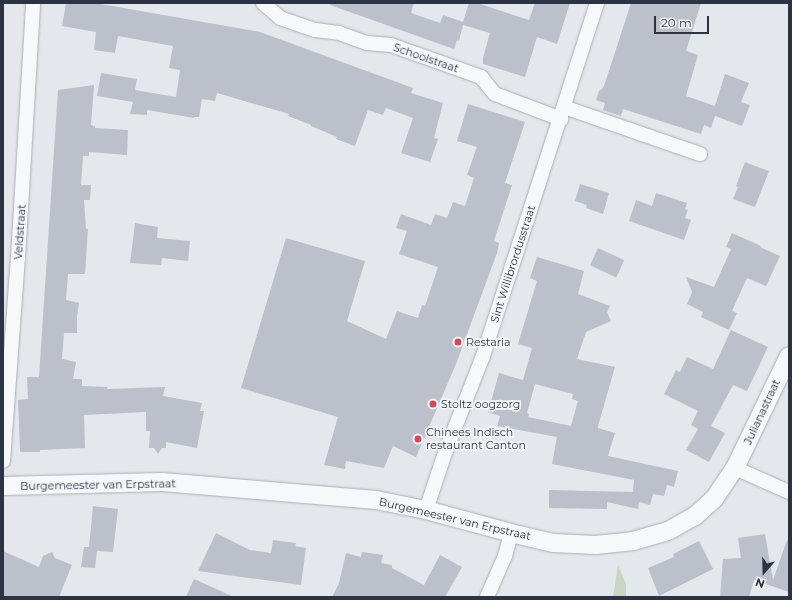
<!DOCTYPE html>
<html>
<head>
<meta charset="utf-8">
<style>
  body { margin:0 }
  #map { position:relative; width:792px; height:600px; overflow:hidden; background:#e4e7ec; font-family:Montserrat,sans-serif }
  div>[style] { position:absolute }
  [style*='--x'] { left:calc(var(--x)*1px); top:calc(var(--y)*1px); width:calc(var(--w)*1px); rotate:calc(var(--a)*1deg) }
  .green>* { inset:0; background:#c9d6c5 }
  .building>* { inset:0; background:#bbc0ca; transform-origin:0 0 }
  .roads { filter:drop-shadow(0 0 1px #a9aeb7) drop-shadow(0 0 1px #a9aeb7) }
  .minor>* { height:14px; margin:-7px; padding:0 7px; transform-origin:7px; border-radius:7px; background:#f7f8fa }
  .tertiary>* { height:18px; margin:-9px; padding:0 9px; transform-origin:9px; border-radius:9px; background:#f7f8fa }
  .dots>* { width:11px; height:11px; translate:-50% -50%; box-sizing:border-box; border:2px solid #f4f6f9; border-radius:50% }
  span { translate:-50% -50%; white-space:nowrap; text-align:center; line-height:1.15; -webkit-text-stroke:3.5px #f4f6f9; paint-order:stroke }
  .street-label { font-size:11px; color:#2b3445 }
  .poi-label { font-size:11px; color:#2b3445 }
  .left { translate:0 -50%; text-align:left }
  .frame { position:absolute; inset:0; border:4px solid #2b3445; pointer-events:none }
  .north { position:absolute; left:744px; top:552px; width:40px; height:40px; -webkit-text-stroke:3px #f4f6f9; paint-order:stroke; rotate:200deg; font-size:11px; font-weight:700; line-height:16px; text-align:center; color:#2b3445 }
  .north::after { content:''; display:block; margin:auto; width:14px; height:18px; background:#2b3445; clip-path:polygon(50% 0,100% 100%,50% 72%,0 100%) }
  .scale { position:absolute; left:654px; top:16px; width:55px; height:18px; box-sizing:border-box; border:2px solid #2b3445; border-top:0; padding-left:5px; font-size:12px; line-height:14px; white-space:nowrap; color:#2b3445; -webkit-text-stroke:3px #f4f6f9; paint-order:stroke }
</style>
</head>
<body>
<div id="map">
  <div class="green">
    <i style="clip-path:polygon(618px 565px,626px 584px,626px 597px,613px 597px)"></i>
  </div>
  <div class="building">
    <i style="clip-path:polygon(66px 3px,95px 3px,260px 32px,413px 88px,411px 93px,443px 103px,434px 138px,438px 139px,430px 162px,401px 153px,413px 118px,386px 108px,383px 115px,368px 110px,355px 146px,336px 139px,337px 137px,311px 126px,311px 125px,288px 116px,289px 114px,217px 93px,215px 101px,202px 99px,199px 117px,194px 117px,194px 118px,147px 110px,147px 115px,130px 114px,133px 102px,97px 96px,101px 73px,137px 79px,135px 90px,176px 97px,180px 70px,169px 68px,173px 46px,118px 36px,115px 53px,94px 50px,96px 32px,62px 26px)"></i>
    <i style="clip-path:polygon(330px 3px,414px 3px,411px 13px,440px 23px,443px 15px,463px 22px,469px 3px,477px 3px,529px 20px,535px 3px,570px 3px,557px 44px,537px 37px,525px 77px,483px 64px,483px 58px,490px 33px,463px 25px,459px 41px,457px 40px,454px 49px,330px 5px)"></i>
    <i style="clip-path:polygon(631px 3px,701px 3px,686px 51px,698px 55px,686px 96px,715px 106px,725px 74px,749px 83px,741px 102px,750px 105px,742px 126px,715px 116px,711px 128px,704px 125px,701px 134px,623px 109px,621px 116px,603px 110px,605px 103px,596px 100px,599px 91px,603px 88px,607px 77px)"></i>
    <i style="clip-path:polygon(94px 85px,91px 125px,95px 126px,95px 128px,128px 130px,127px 155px,89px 152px,89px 156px,83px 156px,81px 185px,91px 185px,90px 200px,84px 200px,86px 229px,88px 229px,85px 274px,68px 274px,66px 300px,79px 303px,77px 317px,77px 333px,64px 333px,62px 359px,76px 362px,73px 379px,82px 379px,82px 386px,108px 387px,107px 389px,165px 387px,163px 396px,202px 403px,200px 411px,204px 411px,197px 448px,166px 442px,166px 448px,162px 448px,158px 454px,154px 448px,149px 448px,150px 431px,146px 431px,146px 412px,84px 415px,85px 448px,40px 450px,40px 452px,21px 452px,20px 451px,18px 400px,28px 399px,27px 377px,39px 377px,58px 90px)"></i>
    <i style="clip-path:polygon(468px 104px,525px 122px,505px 183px,512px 185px,494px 241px,499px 243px,497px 253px,456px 364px,416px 457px,393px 446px,384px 468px,346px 461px,345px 469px,324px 465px,338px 417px,241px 388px,286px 238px,365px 261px,347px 321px,386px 339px,397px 311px,418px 318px,422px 305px,425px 306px,438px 267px,399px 254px,407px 231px,396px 228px,401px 214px,431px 225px,435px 214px,447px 218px,453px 202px,465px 206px,474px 178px,467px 175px,477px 147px,457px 141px)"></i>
    <i style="clip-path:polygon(745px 162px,769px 171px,755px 207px,733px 199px,738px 187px,736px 186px)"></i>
    <i style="clip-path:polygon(580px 184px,609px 193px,603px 214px,586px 208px,587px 205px,575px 201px)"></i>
    <i style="clip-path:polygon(656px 193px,687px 203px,685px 209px,688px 210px,685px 218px,691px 220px,684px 240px,629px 221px,636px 200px,652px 206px)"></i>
    <i style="clip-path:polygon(135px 223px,158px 227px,157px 238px,190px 241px,188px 261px,162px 258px,161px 265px,130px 263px)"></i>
    <i style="clip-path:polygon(732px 233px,761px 246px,760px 247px,780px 256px,766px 286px,747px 278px,732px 311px,737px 313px,729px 330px,701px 317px,703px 312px,687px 304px,692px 292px,686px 277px,714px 287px,731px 249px,726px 247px)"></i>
    <i style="left:598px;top:248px;width:29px;height:19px;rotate:25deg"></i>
    <i style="clip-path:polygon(evenodd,537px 257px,584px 271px,578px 294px,610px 306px,607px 312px,611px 321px,586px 332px,577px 359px,615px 367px,598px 426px,598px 428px,615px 433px,608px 456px,678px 471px,674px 487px,667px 485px,664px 496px,653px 494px,650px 505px,639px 502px,638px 509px,607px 502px,607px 509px,549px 508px,549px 490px,633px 492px,634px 480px,552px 464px,557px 437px,497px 426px,500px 416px,488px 412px,499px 373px,523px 380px,532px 348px,518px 344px,537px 281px,530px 278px,537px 257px,535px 384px,573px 394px,572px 399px,578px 401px,571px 426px,528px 417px,529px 414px,527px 413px,535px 384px)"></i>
    <i style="clip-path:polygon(731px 330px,768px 347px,747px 391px,733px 385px,711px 426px,725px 433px,709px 462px,686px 450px,698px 429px,691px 425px,698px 411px,664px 394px,676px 370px,680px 372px,687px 357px,713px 369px)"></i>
    <i style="clip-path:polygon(93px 506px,118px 509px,113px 552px,97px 551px,95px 568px,81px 567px,84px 547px,89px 547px)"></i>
    <i style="clip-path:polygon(216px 533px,250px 550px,271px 553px,273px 540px,296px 543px,295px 546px,306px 548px,301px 585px,198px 571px)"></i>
    <i style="clip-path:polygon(765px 534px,773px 580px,787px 540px,789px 541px,789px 592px,754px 580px,749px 597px,720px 597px,723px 559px,741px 558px,738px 538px)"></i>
    <i style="clip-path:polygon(699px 541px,713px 569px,659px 596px,648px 568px,674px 557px,673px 554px)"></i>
    <i style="clip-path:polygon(3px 551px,39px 567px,43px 556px,52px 552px,55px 558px,72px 565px,59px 597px,3px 597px)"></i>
    <i style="clip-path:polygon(362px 552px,383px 555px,381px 563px,392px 565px,392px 568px,424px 585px,440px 555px,462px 567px,445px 597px,332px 597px,339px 583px,346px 553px,361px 557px)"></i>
    <i style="clip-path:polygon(194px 579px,234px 597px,186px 597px)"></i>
  </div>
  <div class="roads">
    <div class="minor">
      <i style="--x:263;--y:3;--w:23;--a:41"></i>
      <i style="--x:280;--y:18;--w:37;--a:19"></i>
      <i style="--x:315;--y:30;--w:24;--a:7"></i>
      <i style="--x:339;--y:33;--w:30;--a:20"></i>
      <i style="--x:367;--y:43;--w:24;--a:5"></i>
      <i style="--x:391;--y:45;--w:96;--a:19.6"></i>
      <i style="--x:481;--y:77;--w:22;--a:51"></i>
      <i style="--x:495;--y:94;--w:71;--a:20.7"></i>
      <i style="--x:564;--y:107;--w:144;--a:19.1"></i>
      <i style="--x:3;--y:461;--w:204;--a:-85.8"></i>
      <i style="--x:18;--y:258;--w:255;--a:-86.6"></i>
      <i style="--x:735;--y:468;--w:59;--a:24"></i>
      <i style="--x:426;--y:510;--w:60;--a:-71.6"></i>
      <i style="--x:445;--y:453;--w:104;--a:-68.6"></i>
      <i style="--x:483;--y:356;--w:371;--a:-72.1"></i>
      <i style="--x:487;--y:597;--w:45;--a:-66.3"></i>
      <i style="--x:505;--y:556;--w:24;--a:-75"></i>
    </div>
    <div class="tertiary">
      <i style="--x:3;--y:486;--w:159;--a:-1.4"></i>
      <i style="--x:162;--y:482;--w:215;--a:4.8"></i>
      <i style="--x:376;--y:500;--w:51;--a:11.3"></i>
      <i style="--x:426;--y:510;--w:88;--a:15.1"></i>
      <i style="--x:511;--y:533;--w:43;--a:13.4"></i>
      <i style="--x:553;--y:543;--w:43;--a:2.7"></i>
      <i style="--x:596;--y:545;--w:37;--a:-6"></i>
      <i style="--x:633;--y:541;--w:36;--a:-16"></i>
      <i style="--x:668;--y:531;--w:31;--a:-29"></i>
      <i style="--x:695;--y:516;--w:25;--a:-42"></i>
      <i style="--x:714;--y:499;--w:37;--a:-56"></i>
      <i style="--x:735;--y:468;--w:124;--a:-64.3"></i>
    </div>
  </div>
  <div class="dots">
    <i style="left:458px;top:342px;background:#d1495b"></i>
    <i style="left:433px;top:404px;background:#d1495b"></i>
    <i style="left:418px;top:439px;background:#d1495b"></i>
  </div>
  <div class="street-label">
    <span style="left:426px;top:58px;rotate:19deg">Schoolstraat</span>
    <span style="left:20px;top:232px;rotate:-86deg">Veldstraat</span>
    <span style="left:513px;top:264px;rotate:-72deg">Sint Willibrordusstraat</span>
    <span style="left:762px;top:412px;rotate:-65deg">Julianastraat</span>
    <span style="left:98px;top:485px;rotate:-1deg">Burgemeester van Erpstraat</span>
    <span style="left:455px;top:519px;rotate:13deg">Burgemeester van Erpstraat</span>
  </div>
  <div class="poi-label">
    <span class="left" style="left:466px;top:342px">Restaria</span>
    <span class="left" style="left:441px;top:404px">Stoltz oogzorg</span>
    <span class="left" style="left:426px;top:439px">Chinees Indisch<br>restaurant Canton</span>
  </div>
  <div class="frame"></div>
  <div class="north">N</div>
  <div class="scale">20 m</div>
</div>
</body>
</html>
